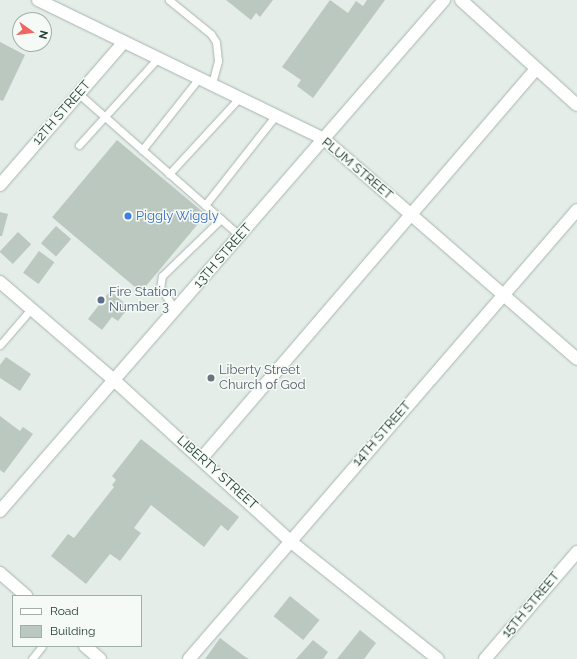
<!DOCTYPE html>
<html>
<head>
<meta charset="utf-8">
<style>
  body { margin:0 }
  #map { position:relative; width:577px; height:659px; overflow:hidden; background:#e4ede8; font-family:Raleway,sans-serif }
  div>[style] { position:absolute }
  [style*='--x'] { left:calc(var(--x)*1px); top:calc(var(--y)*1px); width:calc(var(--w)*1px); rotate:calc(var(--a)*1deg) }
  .building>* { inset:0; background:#bac8c0; transform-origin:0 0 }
  .roads { filter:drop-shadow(0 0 1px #a7b5ae) drop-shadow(0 0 1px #a7b5ae) }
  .service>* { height:7px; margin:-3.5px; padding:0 3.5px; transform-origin:3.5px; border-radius:3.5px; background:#fff }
  .minor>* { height:12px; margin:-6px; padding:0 6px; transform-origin:6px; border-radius:6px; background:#fff }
  .tertiary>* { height:12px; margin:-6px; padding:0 6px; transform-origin:6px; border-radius:6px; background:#fff }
  .dots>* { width:11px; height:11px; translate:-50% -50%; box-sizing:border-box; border:2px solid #f5faf6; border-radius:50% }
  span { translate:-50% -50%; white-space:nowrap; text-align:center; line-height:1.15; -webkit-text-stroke:3px #f5faf6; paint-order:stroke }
  .street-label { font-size:13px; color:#243f32 }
  .shop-label { font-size:13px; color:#366cbe }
  .left { translate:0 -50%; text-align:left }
  .service-label { font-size:13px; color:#4e5e75 }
  .worship-label { font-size:13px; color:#5b616d }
  .legend { position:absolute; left:12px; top:595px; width:130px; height:52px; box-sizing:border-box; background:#f5faf6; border:1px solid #a1afa8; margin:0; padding:5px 7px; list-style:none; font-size:12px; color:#243f32 }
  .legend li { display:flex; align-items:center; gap:8px; height:20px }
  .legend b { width:20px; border:1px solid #a1afa8 }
  .north { position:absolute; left:12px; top:12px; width:40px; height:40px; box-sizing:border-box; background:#f5faf6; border:1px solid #a1afa8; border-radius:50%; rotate:104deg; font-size:11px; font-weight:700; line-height:16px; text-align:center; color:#243f32 }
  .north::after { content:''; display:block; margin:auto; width:14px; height:18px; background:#ef6761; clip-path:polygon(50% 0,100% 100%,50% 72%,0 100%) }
</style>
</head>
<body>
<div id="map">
  <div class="building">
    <i style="clip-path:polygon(226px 0,273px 0,260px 17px,256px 13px,251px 20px)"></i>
    <i style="clip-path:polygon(330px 0,348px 13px,356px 1px,363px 6px,367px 0,385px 0,313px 98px,297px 86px,301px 80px,282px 67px)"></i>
    <i style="clip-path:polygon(0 42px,25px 55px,3px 101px,0 100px)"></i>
    <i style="left:117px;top:140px;width:116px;height:101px;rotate:40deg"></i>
    <i style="clip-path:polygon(0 212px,8px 214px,2px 236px,0 236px)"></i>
    <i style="left:56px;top:226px;width:20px;height:23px;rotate:41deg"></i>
    <i style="left:18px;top:232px;width:18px;height:27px;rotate:43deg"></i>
    <i style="left:39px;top:251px;width:19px;height:27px;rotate:36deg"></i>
    <i style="clip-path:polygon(110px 291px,129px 307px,118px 321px,112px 317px,102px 330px,88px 319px)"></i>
    <i style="clip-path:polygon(6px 357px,31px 374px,20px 391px,0 378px,0 365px)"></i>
    <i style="clip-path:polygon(0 416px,20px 431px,23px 427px,33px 434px,4px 473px,0 470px)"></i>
    <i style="clip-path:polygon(141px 439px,239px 517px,228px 531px,221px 525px,204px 547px,151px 505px,134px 528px,141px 533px,120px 561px,110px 554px,86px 584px,51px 556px,68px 534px,74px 538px,114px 487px,112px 485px,116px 480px,112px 476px)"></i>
    <i style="left:290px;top:596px;width:38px;height:26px;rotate:39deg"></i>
    <i style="clip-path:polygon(360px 630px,376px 643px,364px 659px,337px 659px)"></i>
    <i style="clip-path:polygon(220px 638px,244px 656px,249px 659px,205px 659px)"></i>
    <i style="clip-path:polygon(313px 640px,328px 652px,323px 659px,296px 659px)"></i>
  </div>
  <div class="roads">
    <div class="service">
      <i style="--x:169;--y:0;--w:54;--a:39"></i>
      <i style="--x:211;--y:34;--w:9;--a:58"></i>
      <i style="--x:216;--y:42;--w:19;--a:84"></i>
      <i style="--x:218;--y:61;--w:24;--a:105"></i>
      <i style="--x:79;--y:94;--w:215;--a:41.4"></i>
      <i style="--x:79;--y:145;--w:118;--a:-47.8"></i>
      <i style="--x:142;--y:150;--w:92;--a:-51.6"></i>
      <i style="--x:169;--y:174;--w:105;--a:-47.3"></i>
      <i style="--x:205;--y:205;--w:115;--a:-51.7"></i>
      <i style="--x:176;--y:310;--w:27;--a:-126"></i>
      <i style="--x:160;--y:288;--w:12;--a:-81"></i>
      <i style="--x:162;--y:276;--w:82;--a:-44"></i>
      <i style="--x:0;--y:345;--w:48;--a:-49.3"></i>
      <i style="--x:32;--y:659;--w:16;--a:-52"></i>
    </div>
    <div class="minor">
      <i style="--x:461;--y:0;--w:156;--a:42.2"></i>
      <i style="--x:0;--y:185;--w:189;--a:-49.1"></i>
      <i style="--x:0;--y:282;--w:152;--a:40.7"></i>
      <i style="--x:115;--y:381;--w:237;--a:42.4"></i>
      <i style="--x:290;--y:541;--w:189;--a:38.6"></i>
      <i style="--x:201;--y:459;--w:514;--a:-49.34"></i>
      <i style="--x:0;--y:573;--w:35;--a:41"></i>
      <i style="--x:85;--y:646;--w:20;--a:41"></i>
      <i style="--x:189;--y:659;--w:593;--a:-49.17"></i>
      <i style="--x:485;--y:659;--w:141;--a:-49.3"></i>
    </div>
    <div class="tertiary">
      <i style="--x:38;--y:0;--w:318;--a:25.9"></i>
      <i style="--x:324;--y:139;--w:335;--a:41"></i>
      <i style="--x:0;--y:511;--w:677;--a:-49.01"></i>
    </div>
  </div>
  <div class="dots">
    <i style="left:128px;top:216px;background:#3f7fe0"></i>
    <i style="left:101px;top:300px;background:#5c6f8a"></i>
    <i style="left:211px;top:378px;background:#6b7280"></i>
  </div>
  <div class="street-label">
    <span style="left:62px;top:113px;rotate:-49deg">12TH STREET</span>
    <span style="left:357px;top:169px;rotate:40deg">PLUM STREET</span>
    <span style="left:223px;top:256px;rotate:-49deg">13TH STREET</span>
    <span style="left:382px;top:434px;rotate:-49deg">14TH STREET</span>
    <span style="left:217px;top:473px;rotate:42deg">LIBERTY STREET</span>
    <span style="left:531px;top:605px;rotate:-50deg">15TH STREET</span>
  </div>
  <div class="shop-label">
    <span class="left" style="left:136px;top:216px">Piggly Wiggly</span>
  </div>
  <div class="service-label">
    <span class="left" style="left:109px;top:300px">Fire Station<br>Number 3</span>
  </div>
  <div class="worship-label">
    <span class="left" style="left:219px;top:378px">Liberty Street<br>Church of God</span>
  </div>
  <ul class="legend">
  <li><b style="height:5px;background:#fff"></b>Road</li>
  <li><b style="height:11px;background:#bac8c0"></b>Building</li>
  </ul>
  <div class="north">N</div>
</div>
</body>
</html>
